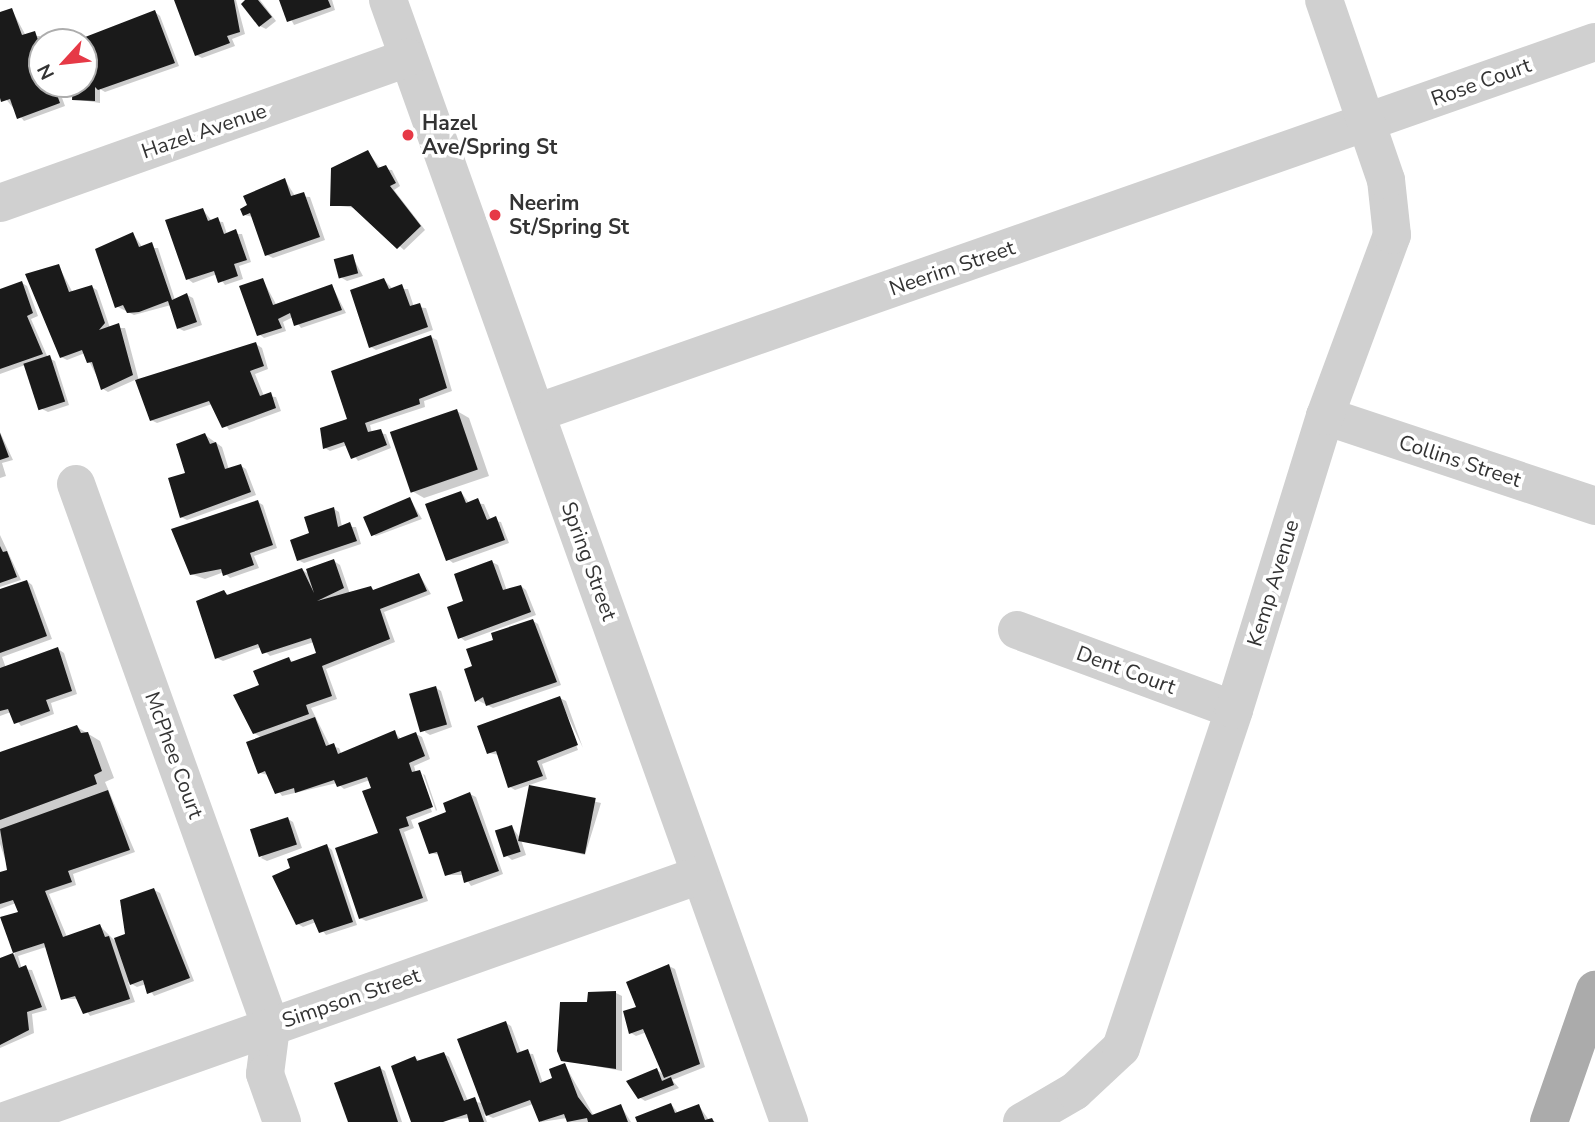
<!DOCTYPE html>
<html>
<head>
<meta charset="utf-8">
<style>
  body { margin:0 }
  #map { position:relative; width:1595px; height:1122px; overflow:hidden; background:#fff; font-family:"Nunito Sans",sans-serif }
  div>[style] { position:absolute }
  [style*='--x'] { left:calc(var(--x)*1px); top:calc(var(--y)*1px); width:calc(var(--w)*1px); rotate:calc(var(--a)*1deg) }
  .shadow>* { inset:0; background:#0003 }
  .building>* { inset:0; background:#1a1a1a; transform-origin:0 0 }
  .minor>* { height:38px; margin:-19px; padding:0 19px; transform-origin:19px; border-radius:19px; background:#d0d0d0 }
  .major>* { height:38px; margin:-19px; padding:0 19px; transform-origin:19px; border-radius:19px; background:#ababab }
  .dots>* { width:19px; height:19px; translate:-50% -50%; box-sizing:border-box; border:4px solid #fff; border-radius:50% }
  span { translate:-50% -50%; white-space:nowrap; text-align:center; line-height:1.15; -webkit-text-stroke:7px #fff; paint-order:stroke }
  .street-label { font-size:21px; color:#333 }
  .poi-label { font-size:21px; color:#333; font-weight:700 }
  .left { translate:0 -50%; text-align:left }
  .north { position:absolute; left:28px; top:28px; width:70px; height:70px; box-sizing:border-box; background:#fff; border:2px solid #adadad; border-radius:50%; rotate:243deg; font-size:19px; font-weight:700; line-height:28px; text-align:center; color:#333 }
  .north::after { content:''; display:block; margin:auto; width:24px; height:32px; background:#e63946; clip-path:polygon(50% 0,100% 100%,50% 72%,0 100%) }
</style>
</head>
<body>
<div id="map">
  <div class="shadow">
    <i style="clip-path:polygon(179px 0,236px 0,245px 34px,232px 39px,235px 46px,202px 58px,196px 55px)"></i>
    <i style="clip-path:polygon(248px 0,260px 0,276px 21px,266px 29px,260px 26px)"></i>
    <i style="clip-path:polygon(281px 0,332px 0,335px 10px,294px 25px)"></i>
    <i style="clip-path:polygon(12px 10px,26px 36px,40px 36px,42px 84px,57px 84px,65px 106px,24px 121px,0 92px,0 14px)"></i>
    <i style="clip-path:polygon(155px 12px,160px 16px,179px 66px,105px 92px,100px 89px,100px 103px,74px 99px,74px 84px,84px 84px,84px 43px)"></i>
    <i style="clip-path:polygon(368px 152px,381px 169px,392px 170px,400px 186px,394px 190px,425px 230px,404px 250px,356px 208px,332px 205px)"></i>
    <i style="clip-path:polygon(285px 180px,295px 196px,310px 197px,325px 240px,273px 258px,267px 255px,253px 217px,244px 215px)"></i>
    <i style="clip-path:polygon(203px 210px,212px 221px,223px 222px,227px 234px,242px 234px,251px 262px,239px 266px,243px 279px,225px 285px,217px 274px,193px 283px,188px 279px)"></i>
    <i style="clip-path:polygon(133px 234px,143px 248px,158px 248px,175px 300px,187px 295px,193px 298px,202px 325px,184px 331px,178px 328px,171px 305px,134px 315px,116px 306px)"></i>
    <i style="clip-path:polygon(352px 256px,363px 276px,347px 281px,342px 278px)"></i>
    <i style="clip-path:polygon(58px 265px,73px 293px,92px 287px,97px 290px,110px 328px,125px 328px,139px 381px,256px 344px,262px 348px,268px 369px,255px 374px,264px 396px,276px 397px,281px 411px,229px 430px,212px 404px,157px 423px,151px 420px,137px 379px,108px 392px,103px 389px,85px 353px,67px 360px,61px 357px)"></i>
    <i style="clip-path:polygon(263px 280px,277px 306px,332px 286px,346px 313px,301px 328px,293px 317px,283px 322px,286px 331px,264px 338px,259px 334px)"></i>
    <i style="clip-path:polygon(384px 280px,393px 289px,408px 289px,414px 307px,426px 308px,433px 330px,376px 350px,371px 347px)"></i>
    <i style="clip-path:polygon(22px 283px,27px 286px,38px 316px,31px 319px,48px 358px,55px 361px,69px 405px,48px 412px,42px 409px,25px 365px,0 374px,0 291px)"></i>
    <i style="clip-path:polygon(431px 337px,437px 340px,452px 391px,424px 401px,425px 407px,370px 425px,372px 433px,386px 434px,391px 448px,358px 461px,347px 445px,330px 451px,325px 448px)"></i>
    <i style="clip-path:polygon(457px 411px,469px 418px,489px 476px,424px 498px,412px 491px)"></i>
    <i style="clip-path:polygon(0 432px,13px 460px,2px 463px,6px 476px,0 478px)"></i>
    <i style="clip-path:polygon(205px 435px,222px 447px,229px 470px,241px 466px,246px 469px,256px 495px,187px 520px,181px 517px,187px 474px)"></i>
    <i style="clip-path:polygon(461px 492px,469px 503px,484px 504px,491px 520px,501px 522px,509px 543px,453px 563px,448px 559px)"></i>
    <i style="clip-path:polygon(410px 499px,422px 519px,376px 536px,370px 533px)"></i>
    <i style="clip-path:polygon(258px 502px,263px 505px,277px 548px,254px 556px,259px 568px,230px 578px,224px 572px,205px 579px,191px 574px)"></i>
    <i style="clip-path:polygon(334px 509px,339px 512px,342px 527px,356px 527px,361px 544px,304px 563px,298px 560px,311px 534px)"></i>
    <i style="clip-path:polygon(0 535px,21px 580px,0 587px)"></i>
    <i style="clip-path:polygon(334px 561px,340px 565px,350px 594px,375px 591px,419px 574px,431px 594px,384px 612px,395px 642px,326px 669px,337px 699px,311px 708px,330px 746px,339px 748px,342px 755px,394px 732px,401px 739px,416px 734px,422px 737px,430px 759px,414px 766px,416px 773px,423px 774px,419px 774px,432px 812px,411px 820px,414px 828px,404px 832px,428px 901px,366px 921px,360px 918px,380px 834px,370px 780px,344px 789px,337px 783px,282px 796px,268px 775px,260px 773px,262px 738px,254px 733px,261px 686px,289px 659px,295px 663px,319px 654px,314px 642px,270px 656px,261px 647px,223px 661px,217px 658px,224px 592px,230px 596px,302px 570px,309px 574px)"></i>
    <i style="clip-path:polygon(492px 562px,498px 565px,507px 591px,521px 586px,526px 590px,536px 615px,465px 641px,460px 637px)"></i>
    <i style="clip-path:polygon(27px 581px,32px 585px,52px 639px,2px 657px,6px 668px,58px 649px,64px 653px,77px 694px,51px 703px,54px 714px,21px 726px,11px 712px,0 716px,0 591px)"></i>
    <i style="clip-path:polygon(533px 621px,538px 624px,561px 685px,493px 708px,477px 700px,474px 667px,495px 641px)"></i>
    <i style="clip-path:polygon(436px 688px,441px 691px,452px 727px,430px 735px,425px 732px)"></i>
    <i style="clip-path:polygon(560px 698px,566px 701px,583px 748px,560px 700px,578px 750px,542px 764px,547px 779px,515px 790px,510px 787px,499px 755px,489px 753px)"></i>
    <i style="clip-path:polygon(77px 727px,100px 741px,114px 778px,105px 782px,135px 852px,73px 874px,76px 885px,49px 894px,67px 937px,100px 926px,118px 944px,154px 890px,160px 893px,194px 981px,154px 996px,146px 984px,137px 987px,128px 982px,135px 1002px,90px 1016px,79px 999px,63px 999px,46px 947px,18px 956px,22px 969px,32px 970px,47px 1010px,32px 1014px,34px 1033px,0 1048px,0 960px,15px 954px,1px 919px,20px 913px,16px 903px,0 909px,0 874px,9px 871px,0 844px,0 754px)"></i>
    <i style="clip-path:polygon(423px 774px,425px 775px,437px 810px,436px 811px)"></i>
    <i style="clip-path:polygon(530px 787px,601px 803px,585px 855px,521px 840px,526px 855px,512px 860px,507px 856px,512px 827px,520px 838px)"></i>
    <i style="clip-path:polygon(470px 794px,476px 797px,503px 874px,471px 886px,464px 875px,446px 875px,440px 855px,431px 853px)"></i>
    <i style="clip-path:polygon(288px 819px,293px 822px,302px 848px,267px 861px,261px 858px)"></i>
    <i style="clip-path:polygon(327px 846px,332px 850px,357px 925px,326px 935px,316px 922px,303px 927px,298px 924px,292px 869px)"></i>
    <i style="clip-path:polygon(669px 966px,675px 969px,705px 1067px,672px 1080px,679px 1088px,645px 1101px,639px 1097px,657px 1070px,664px 1075px,647px 1032px,636px 1036px,631px 1033px,638px 1008px)"></i>
    <i style="clip-path:polygon(616px 993px,622px 996px,622px 1071px,562px 1060px,590px 994px)"></i>
    <i style="clip-path:polygon(506px 1023px,511px 1026px,521px 1053px,533px 1054px,543px 1083px,554px 1079px,565px 1065px,594px 1116px,621px 1106px,631px 1122px,568px 1122px,567px 1118px,541px 1122px,533px 1104px,493px 1118px,484px 1114px,487px 1122px,471px 1122px,470px 1118px,412px 1122px,415px 1058px,422px 1062px,444px 1054px,449px 1057px,468px 1101px,483px 1103px)"></i>
    <i style="clip-path:polygon(380px 1068px,385px 1071px,402px 1122px,350px 1122px)"></i>
    <i style="clip-path:polygon(671px 1104px,678px 1113px,699px 1106px,709px 1120px,716px 1122px,638px 1122px)"></i>
  </div>
  <div class="building">
    <i style="clip-path:polygon(174px 0,234px 0,240px 32px,227px 36px,230px 43px,195px 56px)"></i>
    <i style="clip-path:polygon(245px 0,258px 0,272px 17px,259px 27px,241px 4px)"></i>
    <i style="clip-path:polygon(279px 0,328px 0,331px 7px,287px 22px)"></i>
    <i style="clip-path:polygon(12px 8px,22px 35px,35px 31px,42px 52px,42px 84px,53px 84px,60px 103px,17px 119px,10px 99px,1px 102px,0 98px,0 12px)"></i>
    <i style="clip-path:polygon(155px 10px,175px 63px,98px 90px,95px 87px,95px 101px,72px 100px,73px 84px,84px 84px,84px 42px,80px 39px)"></i>
    <i style="clip-path:polygon(368px 150px,378px 168px,386px 165px,396px 183px,390px 186px,421px 226px,397px 249px,351px 206px,330px 206px,331px 168px)"></i>
    <i style="clip-path:polygon(285px 178px,291px 196px,304px 192px,320px 237px,265px 256px,250px 213px,243px 216px,240px 209px,247px 205px,243px 196px)"></i>
    <i style="clip-path:polygon(203px 208px,208px 221px,218px 217px,224px 234px,236px 229px,247px 260px,234px 264px,238px 276px,218px 283px,214px 271px,186px 280px,165px 220px)"></i>
    <i style="clip-path:polygon(133px 232px,139px 247px,152px 242px,172px 300px,187px 293px,197px 322px,177px 329px,168px 301px,139px 312px,127px 313px,123px 305px,115px 308px,95px 249px)"></i>
    <i style="left:353px;top:254px;width:20px;height:20px;rotate:75deg"></i>
    <i style="clip-path:polygon(59px 264px,69px 292px,92px 285px,105px 323px,99px 330px,119px 323px,133px 375px,101px 390px,92px 362px,87px 363px,82px 350px,60px 358px,25px 274px)"></i>
    <i style="clip-path:polygon(263px 278px,273px 305px,332px 284px,342px 310px,294px 326px,290px 313px,278px 319px,282px 328px,257px 336px,239px 286px)"></i>
    <i style="clip-path:polygon(384px 278px,389px 289px,402px 284px,410px 306px,420px 303px,428px 327px,369px 348px,350px 290px)"></i>
    <i style="clip-path:polygon(22px 281px,33px 313px,27px 316px,43px 354px,0 369px,0 289px)"></i>
    <i style="clip-path:polygon(431px 335px,447px 388px,419px 399px,420px 404px,365px 423px,368px 432px,381px 429px,387px 445px,351px 459px,344px 442px,323px 449px,320px 428px,347px 419px,331px 371px)"></i>
    <i style="clip-path:polygon(256px 342px,264px 366px,250px 371px,260px 396px,271px 392px,276px 408px,222px 428px,209px 401px,150px 421px,135px 380px)"></i>
    <i style="left:50px;top:355px;width:49px;height:28px;rotate:72deg"></i>
    <i style="left:457px;top:409px;width:64px;height:71px;rotate:71deg"></i>
    <i style="clip-path:polygon(0 433px,9px 457px,0 460px)"></i>
    <i style="clip-path:polygon(205px 433px,210px 444px,216px 442px,225px 469px,241px 464px,251px 492px,180px 518px,168px 478px,185px 473px,176px 444px)"></i>
    <i style="clip-path:polygon(461px 491px,466px 503px,478px 498px,487px 520px,496px 516px,505px 540px,446px 561px,425px 504px)"></i>
    <i style="left:410px;top:497px;width:21px;height:51px;rotate:67deg"></i>
    <i style="clip-path:polygon(258px 500px,273px 545px,250px 553px,254px 565px,223px 576px,221px 569px,190px 575px,171px 529px)"></i>
    <i style="clip-path:polygon(334px 507px,338px 527px,350px 522px,357px 541px,297px 561px,290px 540px,309px 533px,304px 517px)"></i>
    <i style="clip-path:polygon(0 546px,3px 552px,7px 551px,17px 577px,0 583px)"></i>
    <i style="clip-path:polygon(334px 559px,344px 588px,317px 601px,371px 586px,373px 590px,419px 573px,427px 591px,380px 609px,390px 639px,322px 666px,332px 696px,306px 705px,309px 714px,253px 734px,233px 695px,259px 685px,253px 671px,289px 657px,291px 662px,316px 653px,311px 638px,262px 654px,258px 644px,215px 659px,196px 601px,224px 590px,227px 595px,302px 568px,314px 593px,306px 569px)"></i>
    <i style="clip-path:polygon(492px 560px,503px 590px,521px 585px,531px 612px,458px 639px,447px 607px,463px 601px,454px 574px)"></i>
    <i style="clip-path:polygon(27px 580px,47px 636px,0 653px,0 589px)"></i>
    <i style="clip-path:polygon(533px 619px,557px 682px,486px 706px,483px 697px,475px 702px,464px 669px,472px 666px,466px 649px,493px 640px,491px 633px)"></i>
    <i style="clip-path:polygon(58px 647px,72px 691px,46px 700px,50px 711px,14px 724px,8px 709px,0 711px,0 668px)"></i>
    <i style="left:436px;top:686px;width:40px;height:28px;rotate:74deg"></i>
    <i style="clip-path:polygon(560px 696px,578px 745px,537px 761px,543px 776px,508px 788px,496px 751px,487px 754px,477px 726px)"></i>
    <i style="clip-path:polygon(315px 717px,326px 746px,334px 743px,338px 754px,395px 730px,398px 739px,416px 732px,425px 756px,409px 763px,412px 772px,420px 770px,433px 807px,406px 817px,409px 826px,399px 829px,423px 898px,359px 919px,335px 848px,378px 833px,362px 791px,371px 788px,367px 777px,337px 787px,334px 780px,295px 793px,294px 788px,275px 794px,265px 771px,258px 774px,246px 742px)"></i>
    <i style="clip-path:polygon(77px 725px,81px 733px,88px 732px,102px 771px,94px 775px,97px 784px,0 820px,0 752px)"></i>
    <i style="left:529px;top:785px;width:68px;height:57px;rotate:11deg"></i>
    <i style="clip-path:polygon(108px 790px,130px 850px,68px 871px,72px 882px,45px 891px,63px 937px,100px 924px,105px 937px,109px 936px,130px 999px,83px 1014px,75px 996px,61px 1000px,44px 943px,13px 953px,19px 968px,26px 965px,42px 1007px,27px 1012px,29px 1030px,0 1045px,0 958px,13px 953px,0 917px,18px 912px,13px 900px,0 904px,0 872px,7px 870px,0 829px)"></i>
    <i style="clip-path:polygon(470px 792px,499px 871px,464px 883px,461px 871px,445px 876px,437px 852px,429px 854px,418px 823px,446px 812px,443px 803px)"></i>
    <i style="left:288px;top:817px;width:29px;height:40px;rotate:72deg"></i>
    <i style="left:512px;top:825px;width:28px;height:18px;rotate:72deg"></i>
    <i style="clip-path:polygon(327px 844px,353px 922px,319px 933px,313px 919px,296px 925px,272px 876px,290px 868px,287px 859px)"></i>
    <i style="clip-path:polygon(154px 888px,190px 978px,147px 994px,143px 980px,130px 985px,114px 938px,125px 934px,120px 900px)"></i>
    <i style="clip-path:polygon(669px 964px,700px 1064px,664px 1078px,643px 1029px,629px 1034px,623px 1011px,636px 1007px,626px 982px)"></i>
    <i style="clip-path:polygon(616px 991px,616px 1069px,561px 1061px,557px 1051px,560px 1002px,587px 1002px,588px 992px)"></i>
    <i style="clip-path:polygon(506px 1021px,517px 1053px,528px 1049px,540px 1083px,552px 1078px,549px 1069px,565px 1063px,578px 1097px,592px 1115px,621px 1104px,628px 1122px,588px 1122px,587px 1118px,567px 1122px,564px 1114px,539px 1122px,530px 1100px,486px 1116px,457px 1039px)"></i>
    <i style="clip-path:polygon(444px 1052px,464px 1101px,475px 1097px,484px 1122px,469px 1122px,467px 1114px,443px 1122px,411px 1122px,391px 1066px,415px 1056px,417px 1061px)"></i>
    <i style="clip-path:polygon(380px 1066px,398px 1122px,348px 1122px,334px 1083px)"></i>
    <i style="clip-path:polygon(657px 1068px,662px 1081px,671px 1077px,674px 1085px,638px 1099px,626px 1081px)"></i>
    <i style="clip-path:polygon(671px 1103px,675px 1113px,699px 1104px,705px 1120px,712px 1118px,714px 1122px,637px 1122px,635px 1117px)"></i>
  </div>
  <div class="minor">
    <i style="--x:388;--y:0;--w:1192;--a:70.33"></i>
    <i style="--x:0;--y:203;--w:433;--a:-19.6"></i>
    <i style="--x:536;--y:413;--w:1122;--a:-19.31"></i>
    <i style="--x:1325;--y:416;--w:285;--a:18.4"></i>
    <i style="--x:76;--y:484;--w:577;--a:70.25"></i>
    <i style="--x:271;--y:1027;--w:47;--a:97.3"></i>
    <i style="--x:265;--y:1074;--w:51;--a:70.5"></i>
    <i style="--x:1017;--y:630;--w:231;--a:20.2"></i>
    <i style="--x:2;--y:1122;--w:740;--a:-19.49"></i>
    <i style="--x:1022;--y:1122;--w:61;--a:-30.3"></i>
    <i style="--x:1075;--y:1091;--w:63;--a:-43.1"></i>
    <i style="--x:1121;--y:1048;--w:356;--a:-71.5"></i>
    <i style="--x:1234;--y:710;--w:308;--a:-72.8"></i>
    <i style="--x:1325;--y:416;--w:193;--a:-69.7"></i>
    <i style="--x:1392;--y:235;--w:55;--a:-96.2"></i>
    <i style="--x:1386;--y:180;--w:190;--a:-109"></i>
  </div>
  <div class="major">
    <i style="--x:1549;--y:1122;--w:140;--a:-70.8"></i>
  </div>
  <div class="dots">
    <i style="left:408px;top:135px;background:#e63946"></i>
    <i style="left:495px;top:215px;background:#e63946"></i>
  </div>
  <div class="street-label">
    <span style="left:1481px;top:82px;rotate:-20deg">Rose Court</span>
    <span style="left:204px;top:131px;rotate:-19deg">Hazel Avenue</span>
    <span style="left:952px;top:268px;rotate:-19deg">Neerim Street</span>
    <span style="left:1460px;top:461px;rotate:18deg">Collins Street</span>
    <span style="left:589px;top:561px;rotate:70deg">Spring Street</span>
    <span style="left:1273px;top:583px;rotate:-73deg">Kemp Avenue</span>
    <span style="left:1126px;top:670px;rotate:20deg">Dent Court</span>
    <span style="left:174px;top:755px;rotate:70deg">McPhee Court</span>
    <span style="left:351px;top:998px;rotate:-19deg">Simpson Street</span>
  </div>
  <div class="poi-label">
    <span class="left" style="left:422px;top:135px">Hazel<br>Ave/Spring St</span>
    <span class="left" style="left:509px;top:215px">Neerim<br>St/Spring St</span>
  </div>
  <div class="north">N</div>
</div>
</body>
</html>
